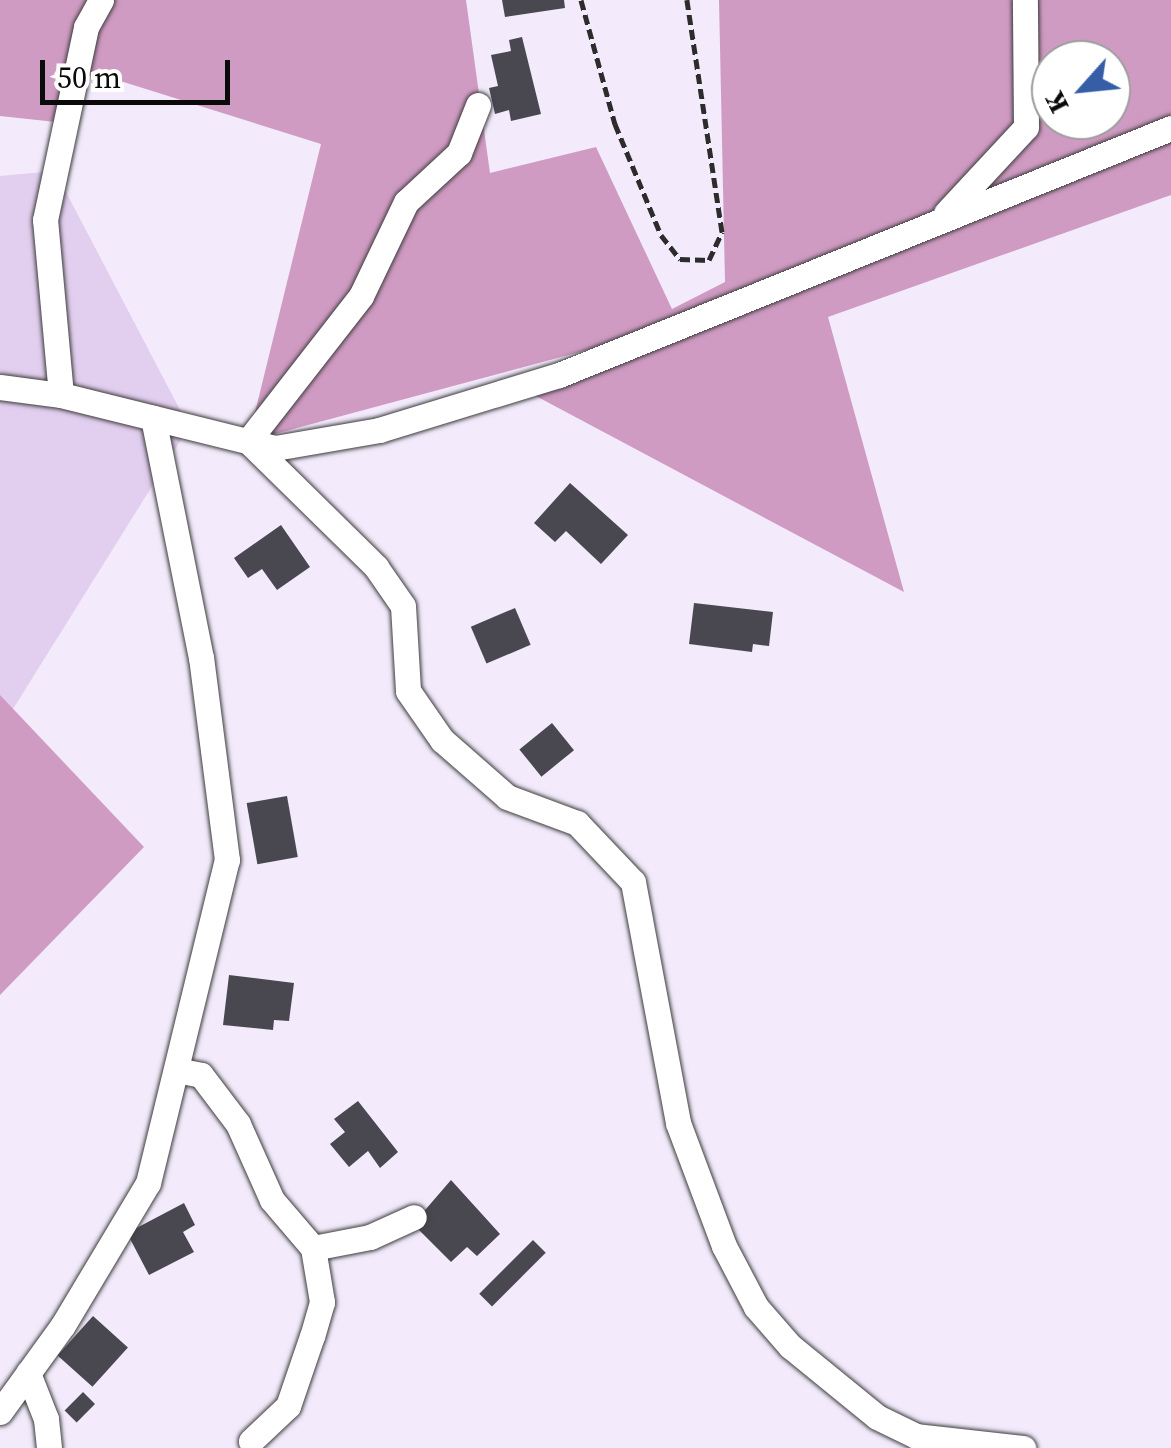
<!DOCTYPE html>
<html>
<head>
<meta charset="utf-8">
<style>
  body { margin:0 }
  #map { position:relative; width:1171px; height:1448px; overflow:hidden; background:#f3ebfc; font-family:"Source Serif 4",serif }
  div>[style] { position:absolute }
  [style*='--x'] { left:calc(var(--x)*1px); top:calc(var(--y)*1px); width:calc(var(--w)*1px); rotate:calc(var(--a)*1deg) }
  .farmland>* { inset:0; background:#e2ceef }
  .forest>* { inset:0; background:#d09bc3 }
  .building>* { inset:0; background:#494851; transform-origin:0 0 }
  .path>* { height:5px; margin-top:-2.5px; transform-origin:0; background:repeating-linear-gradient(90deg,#2c2c2c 0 10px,transparent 0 15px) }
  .roads { filter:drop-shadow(0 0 2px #3d3d3d) drop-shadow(0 0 2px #3d3d3d) }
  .minor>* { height:25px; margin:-12.5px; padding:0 12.5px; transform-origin:12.5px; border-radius:12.5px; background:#fff }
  span { translate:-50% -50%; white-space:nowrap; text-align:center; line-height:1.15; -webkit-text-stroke:10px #fff; paint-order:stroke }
  .north { position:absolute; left:1031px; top:40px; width:100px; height:100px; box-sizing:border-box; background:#fff; border:2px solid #9d9d9d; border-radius:50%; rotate:243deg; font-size:28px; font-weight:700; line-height:40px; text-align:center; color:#0a0a0a }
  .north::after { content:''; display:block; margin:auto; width:35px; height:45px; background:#365ea7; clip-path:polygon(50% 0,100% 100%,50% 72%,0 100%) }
  .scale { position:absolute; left:40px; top:60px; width:190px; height:45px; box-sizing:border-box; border:5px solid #0a0a0a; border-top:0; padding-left:12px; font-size:30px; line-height:35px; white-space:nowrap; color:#0a0a0a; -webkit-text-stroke:8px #fff; paint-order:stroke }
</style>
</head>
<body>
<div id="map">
  <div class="farmland">
    <i style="clip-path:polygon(55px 171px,189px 427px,13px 709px,0 719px,0 176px)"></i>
  </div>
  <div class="forest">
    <i style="clip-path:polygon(evenodd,0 0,466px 0,490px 173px,596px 147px,672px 309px,725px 282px,719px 0,1171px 0,1171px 195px,828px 317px,904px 592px,519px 387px,591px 349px,248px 441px,321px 144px,82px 69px,65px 123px,0 116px,0 0,1051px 60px,1111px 60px,1111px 120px,1051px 120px,1051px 60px)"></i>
    <i style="clip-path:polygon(0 695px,144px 847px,0 995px)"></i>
  </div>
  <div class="building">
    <i style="clip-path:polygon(502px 0,564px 0,565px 8px,505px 17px)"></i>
    <i style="clip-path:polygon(522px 37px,541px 114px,511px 121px,509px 110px,495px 114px,489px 88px,498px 86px,491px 55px,511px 51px,509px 40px)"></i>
    <i style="clip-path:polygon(570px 483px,628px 535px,601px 564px,566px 531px,555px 542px,534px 523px)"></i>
    <i style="clip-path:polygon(281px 525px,310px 567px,277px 590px,262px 569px,248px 578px,234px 558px)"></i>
    <i style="clip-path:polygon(694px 603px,773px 612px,769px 646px,753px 644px,752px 652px,689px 644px)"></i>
    <i style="left:515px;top:608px;width:40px;height:48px;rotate:67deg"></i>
    <i style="left:552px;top:723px;width:35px;height:42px;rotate:51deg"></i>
    <i style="left:287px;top:796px;width:62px;height:41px;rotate:80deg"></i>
    <i style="clip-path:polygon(229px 975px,294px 983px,289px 1021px,274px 1020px,273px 1030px,223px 1025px)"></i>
    <i style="clip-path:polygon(358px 1101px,398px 1152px,380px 1168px,368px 1151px,349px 1167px,330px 1144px,345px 1132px,334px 1119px)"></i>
    <i style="clip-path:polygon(451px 1180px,500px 1234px,477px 1256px,467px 1247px,451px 1262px,413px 1224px)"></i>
    <i style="clip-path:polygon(184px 1203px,195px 1225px,183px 1232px,194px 1252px,149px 1275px,127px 1233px)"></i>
    <i style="left:533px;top:1240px;width:18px;height:76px;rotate:45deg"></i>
    <i style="left:93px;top:1316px;width:47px;height:53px;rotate:42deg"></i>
    <i style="left:83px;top:1392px;width:17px;height:26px;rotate:45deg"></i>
  </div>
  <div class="path">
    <i style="--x:581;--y:0;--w:129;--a:74.7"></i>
    <i style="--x:615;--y:124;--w:120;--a:67.5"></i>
    <i style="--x:661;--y:235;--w:31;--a:52"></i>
    <i style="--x:680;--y:259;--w:29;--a:2"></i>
    <i style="--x:709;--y:260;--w:31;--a:-65"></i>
    <i style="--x:722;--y:232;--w:235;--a:-98.6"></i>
  </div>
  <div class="roads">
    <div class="minor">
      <i style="--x:478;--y:105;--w:52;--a:111.6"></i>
      <i style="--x:459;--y:153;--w:72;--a:137.2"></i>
      <i style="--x:406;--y:202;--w:104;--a:115.6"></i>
      <i style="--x:361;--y:296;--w:184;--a:127.9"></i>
      <i style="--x:248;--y:441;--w:180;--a:44.5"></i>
      <i style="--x:376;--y:567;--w:47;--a:55.3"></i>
      <i style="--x:403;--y:606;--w:85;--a:86.6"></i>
      <i style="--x:408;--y:691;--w:60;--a:55.2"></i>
      <i style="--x:442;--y:740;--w:86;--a:41.2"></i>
      <i style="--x:507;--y:797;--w:75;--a:20.4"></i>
      <i style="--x:577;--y:823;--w:81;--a:46.5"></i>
      <i style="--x:633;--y:882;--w:245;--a:79.4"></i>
      <i style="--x:678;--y:1123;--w:131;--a:69.5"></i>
      <i style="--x:724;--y:1246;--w:69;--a:62.3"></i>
      <i style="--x:756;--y:1307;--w:52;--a:48.9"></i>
      <i style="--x:790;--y:1346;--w:112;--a:39.2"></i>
      <i style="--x:877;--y:1417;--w:43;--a:26"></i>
      <i style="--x:916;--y:1436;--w:108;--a:6.4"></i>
      <i style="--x:946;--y:213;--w:117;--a:-47.1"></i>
      <i style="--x:1026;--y:127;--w:127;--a:-90.5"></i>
      <i style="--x:0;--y:387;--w:62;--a:7.5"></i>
      <i style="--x:61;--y:395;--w:220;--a:13.9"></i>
      <i style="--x:275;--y:448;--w:106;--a:-9.8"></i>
      <i style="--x:379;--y:430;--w:188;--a:-17"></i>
      <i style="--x:559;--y:375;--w:660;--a:-21.98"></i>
      <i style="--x:61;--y:395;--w:176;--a:-95.2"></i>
      <i style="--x:45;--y:220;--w:197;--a:-78"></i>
      <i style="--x:86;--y:27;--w:31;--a:-61"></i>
      <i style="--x:176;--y:1070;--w:25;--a:11"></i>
      <i style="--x:201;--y:1075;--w:61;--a:52.9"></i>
      <i style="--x:238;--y:1124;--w:83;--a:65.9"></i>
      <i style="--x:272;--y:1200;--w:63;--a:49.5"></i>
      <i style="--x:313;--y:1248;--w:55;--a:80.5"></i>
      <i style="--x:322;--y:1302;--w:35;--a:106"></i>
      <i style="--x:312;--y:1336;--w:74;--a:108.9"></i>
      <i style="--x:288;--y:1406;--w:51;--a:136.6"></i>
      <i style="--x:313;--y:1248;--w:58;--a:-10.9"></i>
      <i style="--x:370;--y:1237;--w:48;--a:-24.4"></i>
      <i style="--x:28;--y:1373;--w:49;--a:68.6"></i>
      <i style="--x:46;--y:1419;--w:29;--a:84"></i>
      <i style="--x:0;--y:1412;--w:107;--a:-54.1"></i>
      <i style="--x:63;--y:1325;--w:165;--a:-59.1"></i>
      <i style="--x:148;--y:1183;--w:333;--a:-76.3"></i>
      <i style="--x:227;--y:860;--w:204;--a:-97.3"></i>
      <i style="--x:201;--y:658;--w:245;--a:-101.3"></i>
    </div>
  </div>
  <div class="north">K</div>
  <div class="scale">50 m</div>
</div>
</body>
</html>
